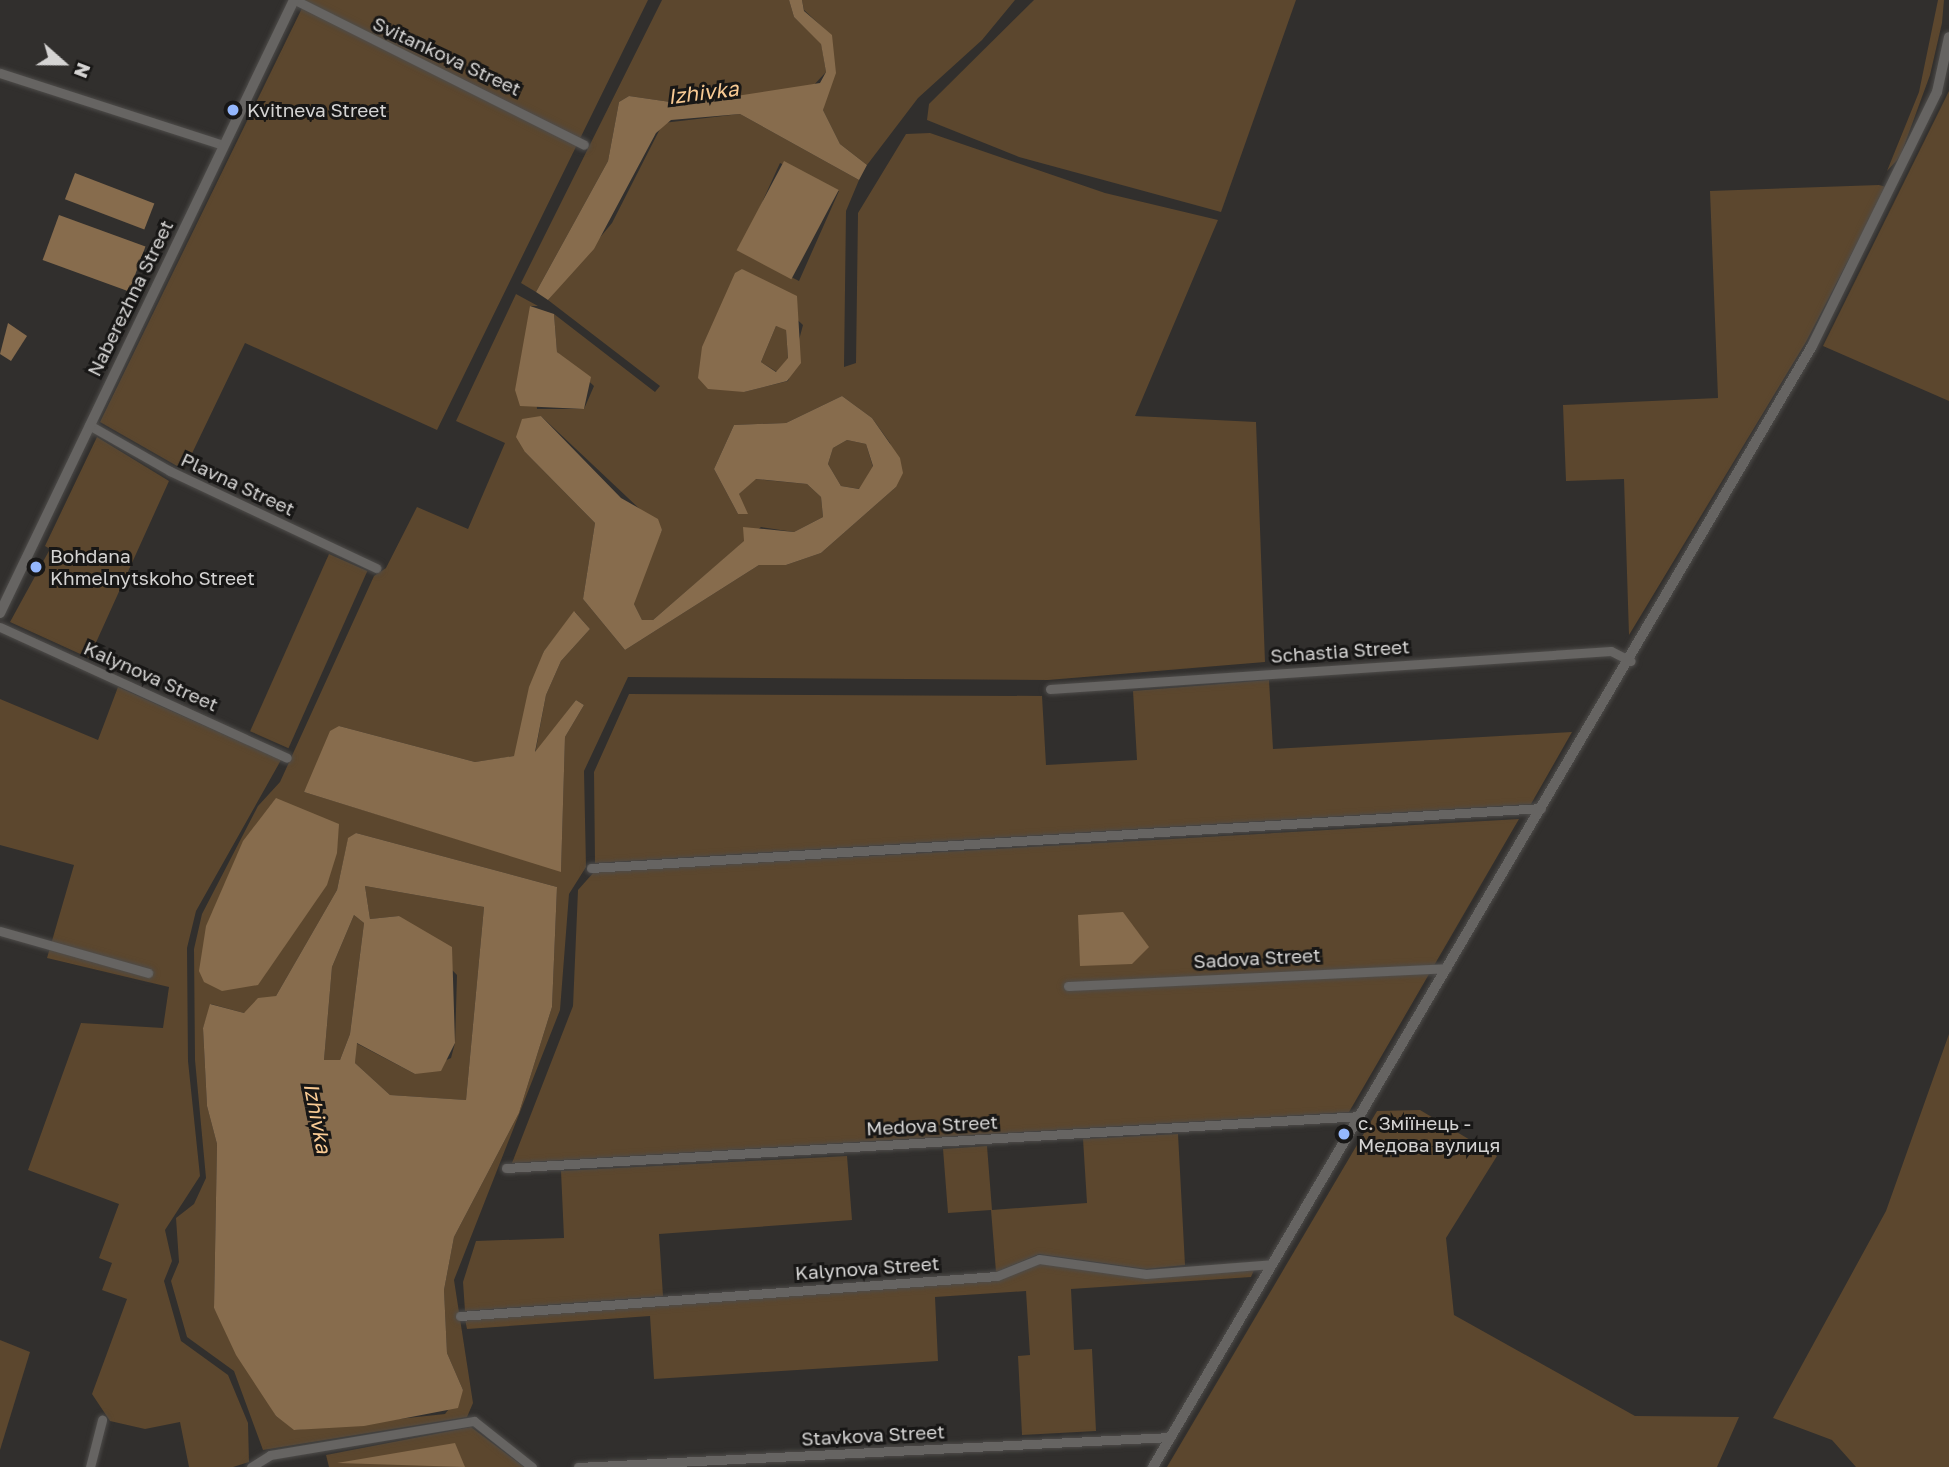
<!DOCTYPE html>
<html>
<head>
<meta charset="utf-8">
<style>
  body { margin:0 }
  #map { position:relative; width:1949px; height:1467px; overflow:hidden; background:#312f2d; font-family:"Golos Text",sans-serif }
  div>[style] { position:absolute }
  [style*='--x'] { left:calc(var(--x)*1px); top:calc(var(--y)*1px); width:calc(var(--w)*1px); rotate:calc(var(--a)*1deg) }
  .green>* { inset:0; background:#5c472e; transform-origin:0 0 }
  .water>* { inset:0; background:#876c4d; transform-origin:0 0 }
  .roads { filter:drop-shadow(0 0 2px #4e4c4a) drop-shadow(0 0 2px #4e4c4a) }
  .minor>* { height:9px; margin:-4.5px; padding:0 4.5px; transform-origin:4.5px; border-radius:4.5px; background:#666462 }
  .tertiary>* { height:10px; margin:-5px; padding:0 5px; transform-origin:5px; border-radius:5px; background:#666462 }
  .dots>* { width:19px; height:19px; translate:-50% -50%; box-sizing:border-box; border:4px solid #181716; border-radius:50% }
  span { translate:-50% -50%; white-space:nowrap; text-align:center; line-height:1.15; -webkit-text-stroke:6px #181716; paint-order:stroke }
  .street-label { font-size:19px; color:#d5d4d3 }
  .poi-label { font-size:19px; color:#d5d4d3 }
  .left { translate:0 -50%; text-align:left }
  .water-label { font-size:21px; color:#f8ca94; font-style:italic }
  .north { position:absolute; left:28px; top:28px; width:70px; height:70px; -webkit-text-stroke:5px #181716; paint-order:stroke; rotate:111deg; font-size:19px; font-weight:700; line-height:28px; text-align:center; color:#d5d4d3 }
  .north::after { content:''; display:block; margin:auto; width:24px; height:32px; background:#d5d4d3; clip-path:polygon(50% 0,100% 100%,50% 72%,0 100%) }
</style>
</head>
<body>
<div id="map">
  <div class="green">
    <i style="clip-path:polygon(306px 0,648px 0,437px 430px,245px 343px,184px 470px,100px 422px)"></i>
    <i style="clip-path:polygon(662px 0,789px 0,794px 17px,821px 43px,826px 72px,812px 87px,684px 104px,629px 96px,619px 102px,608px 161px,536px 292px,521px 283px)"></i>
    <i style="clip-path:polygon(802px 0,1015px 0,982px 40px,918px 98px,867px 165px,840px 144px,823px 110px,832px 36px,804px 10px)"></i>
    <i style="clip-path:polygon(1034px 0,1296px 0,1221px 212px,1019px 157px,927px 120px,929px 104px)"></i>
    <i style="clip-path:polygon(1938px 0,1944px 0,1942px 23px,1930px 75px,1900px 157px,1887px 171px,1919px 92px)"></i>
    <i style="clip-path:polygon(1949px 91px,1949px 401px,1823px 346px)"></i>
    <i style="clip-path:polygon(evenodd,740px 114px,859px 180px,846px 211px,844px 367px,856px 363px,858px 213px,906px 134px,930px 133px,1105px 193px,1218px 220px,1135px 416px,1256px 422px,1265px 662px,1048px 680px,628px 677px,584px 771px,586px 867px,569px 894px,560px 1010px,454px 1280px,473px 1403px,467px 1417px,263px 1450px,234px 1371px,187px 1337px,171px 1281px,179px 1262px,176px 1218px,194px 1204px,206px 1178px,195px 1060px,194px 949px,202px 914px,258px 806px,280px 782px,374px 576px,386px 568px,417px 507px,468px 529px,505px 443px,456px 421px,516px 294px,538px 306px,530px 306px,537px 409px,584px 409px,594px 386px,557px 352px,554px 314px,655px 392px,660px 386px,548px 300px,612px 223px,663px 123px,740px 114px,780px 163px,839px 191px,799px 281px,740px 251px,780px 163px,740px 114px,742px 269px,803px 325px,788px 381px,744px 392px,742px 269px,740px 114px,842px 396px,872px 418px,890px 443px,896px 487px,821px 553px,786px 565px,759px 565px,625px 650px,583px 599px,595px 523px,525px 452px,541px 416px,662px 530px,636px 587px,634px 604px,642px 620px,653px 620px,761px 527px,794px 532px,823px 517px,821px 497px,807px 484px,755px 479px,739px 494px,738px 514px,714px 469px,734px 425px,786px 423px,842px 396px,740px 114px,575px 612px,590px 629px,561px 661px,546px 695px,535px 754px,576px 700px,584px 705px,565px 737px,561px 871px,304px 792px,339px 726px,475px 762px,515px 756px,544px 651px,575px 612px,740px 114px,356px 833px,557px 887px,552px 1007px,519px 1113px,454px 1237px,444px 1290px,447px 1353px,463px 1390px,445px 1414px,295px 1430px,276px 1416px,214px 1308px,217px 1144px,207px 1106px,203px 1028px,211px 1004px,244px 1013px,276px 996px,337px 890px,348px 839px,356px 833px)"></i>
    <i style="clip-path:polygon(1879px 185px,1886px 187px,1806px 342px,1629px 635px,1624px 479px,1566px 481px,1563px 405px,1718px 398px,1710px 191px)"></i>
    <i style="clip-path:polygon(776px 326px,786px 329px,788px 359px,777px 372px,761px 362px)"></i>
    <i style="clip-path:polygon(97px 437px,169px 481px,89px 658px,10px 622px,50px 549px,45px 546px)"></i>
    <i style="clip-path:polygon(847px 440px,866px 444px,873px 467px,860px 489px,841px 486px,828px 464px,833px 448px)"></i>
    <i style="left:329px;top:554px;width:42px;height:194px;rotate:24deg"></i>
    <i style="clip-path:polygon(1269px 680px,1273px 749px,1572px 732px,1531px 804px,595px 863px,594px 772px,629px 694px,1042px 696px,1046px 765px,1137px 760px,1133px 691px)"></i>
    <i style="clip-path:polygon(118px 687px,281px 760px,196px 911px,187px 948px,188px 1061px,200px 1176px,165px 1230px,172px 1261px,164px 1281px,181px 1341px,228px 1375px,248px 1423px,249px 1462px,233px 1467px,189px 1467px,180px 1422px,145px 1429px,110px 1421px,92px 1394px,127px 1299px,102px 1290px,112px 1263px,99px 1258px,119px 1204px,28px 1170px,81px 1023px,163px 1028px,169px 987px,47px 958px,74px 865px,0 845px,0 699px,98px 740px)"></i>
    <i style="clip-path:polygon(1519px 819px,1349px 1112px,512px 1163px,573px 1006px,578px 890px,594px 872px)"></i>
    <i style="clip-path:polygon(365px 886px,484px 907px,466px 1100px,390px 1095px,355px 1063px,356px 1043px,415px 1074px,451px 1058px,455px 1043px,457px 975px,399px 916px,370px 919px)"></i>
    <i style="clip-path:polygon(354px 915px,364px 923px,350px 1034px,340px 1060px,324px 1060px,332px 967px)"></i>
    <i style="clip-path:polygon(1949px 1034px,1949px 1467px,1856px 1467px,1832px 1440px,1773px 1418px,1886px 1211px)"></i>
    <i style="clip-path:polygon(1420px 1110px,1497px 1156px,1446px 1238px,1454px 1315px,1635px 1416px,1739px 1417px,1717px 1467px,1167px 1467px,1377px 1111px)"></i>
    <i style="clip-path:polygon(1178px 1134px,1185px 1265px,1146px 1269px,1039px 1254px,996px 1272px,991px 1210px,948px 1213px,943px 1149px,987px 1146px,992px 1210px,1087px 1203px,1083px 1139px)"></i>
    <i style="clip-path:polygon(847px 1156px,852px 1220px,659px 1234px,663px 1296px,465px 1311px,463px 1282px,476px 1241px,564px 1238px,561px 1171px)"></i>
    <i style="clip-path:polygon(1039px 1262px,1146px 1278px,1254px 1270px,1251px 1277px,1071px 1289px,1074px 1350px,1092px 1349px,1096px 1431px,1022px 1435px,1018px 1356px,1030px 1355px,1026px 1291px,935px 1297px,938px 1361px,654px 1379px,650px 1316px,467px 1329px,465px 1319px,998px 1280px)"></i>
    <i style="clip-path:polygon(0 1340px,30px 1352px,0 1450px)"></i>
    <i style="clip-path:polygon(471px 1427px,524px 1467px,329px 1467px,326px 1455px)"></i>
  </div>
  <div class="water">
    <i style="clip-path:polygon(789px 0,802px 0,804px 11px,832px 35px,836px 73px,823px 110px,840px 144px,867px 165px,859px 180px,740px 114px,671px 120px,656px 133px,594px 249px,548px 300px,536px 292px,608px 161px,619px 102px,629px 96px,684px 104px,820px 83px,826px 72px,821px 44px,794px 17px)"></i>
    <i style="left:784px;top:161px;width:62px;height:101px;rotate:28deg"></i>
    <i style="left:75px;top:173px;width:85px;height:28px;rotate:21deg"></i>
    <i style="left:59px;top:215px;width:92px;height:48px;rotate:20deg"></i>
    <i style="clip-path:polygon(evenodd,742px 269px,797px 296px,801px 363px,787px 381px,744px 392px,708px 389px,698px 378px,702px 347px,735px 273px,742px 269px,776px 326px,786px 330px,788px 358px,776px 372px,761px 362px,776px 326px)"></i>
    <i style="clip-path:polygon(530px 306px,554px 314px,557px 352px,591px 377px,584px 409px,520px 406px,515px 390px)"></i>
    <i style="clip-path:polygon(8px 323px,27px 336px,11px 361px,0 354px)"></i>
    <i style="clip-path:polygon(evenodd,842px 396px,872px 418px,900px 458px,903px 473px,896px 487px,821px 553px,786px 565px,759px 565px,625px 650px,583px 599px,595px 523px,525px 452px,516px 437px,522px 419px,541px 416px,621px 498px,658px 519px,662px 530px,634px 604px,642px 620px,653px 620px,744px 541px,743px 527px,794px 532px,823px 517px,821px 497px,807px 484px,756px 479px,739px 494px,748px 514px,738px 514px,714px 469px,734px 425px,786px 423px,842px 396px,847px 440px,866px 444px,873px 466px,859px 489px,841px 486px,828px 464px,833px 448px,847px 440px)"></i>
    <i style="clip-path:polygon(574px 611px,590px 629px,561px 661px,546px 695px,535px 752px,576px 700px,584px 705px,565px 737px,561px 872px,304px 792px,330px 731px,339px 726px,475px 762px,514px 756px,529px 687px,544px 651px)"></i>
    <i style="clip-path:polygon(276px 798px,339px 824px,337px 853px,327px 885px,258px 985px,222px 991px,204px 982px,199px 971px,206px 926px,243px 841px)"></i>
    <i style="clip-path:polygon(evenodd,356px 833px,557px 887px,552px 1007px,519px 1113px,454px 1237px,444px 1290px,447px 1353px,463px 1390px,458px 1408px,364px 1426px,294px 1430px,276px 1416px,236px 1355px,214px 1308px,217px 1144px,207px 1106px,203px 1028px,210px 1004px,244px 1013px,258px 998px,276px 996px,337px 890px,348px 838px,356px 833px,365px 886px,484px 907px,466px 1100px,390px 1095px,355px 1063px,357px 1043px,415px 1074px,441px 1071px,455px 1043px,452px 947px,399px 916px,370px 919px,365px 886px,356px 833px,354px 915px,364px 923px,350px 1034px,340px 1060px,324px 1060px,332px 967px,354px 915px)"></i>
    <i style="clip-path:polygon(1123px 912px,1149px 947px,1132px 964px,1080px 966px,1078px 915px)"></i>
    <i style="clip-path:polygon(455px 1443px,465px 1467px,337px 1463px)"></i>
  </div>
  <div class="roads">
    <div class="minor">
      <i style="--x:295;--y:0;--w:323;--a:26.6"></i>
      <i style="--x:0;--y:73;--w:234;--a:17.9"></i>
      <i style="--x:89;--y:425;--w:93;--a:29.6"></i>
      <i style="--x:170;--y:471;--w:228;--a:25.2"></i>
      <i style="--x:0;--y:627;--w:315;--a:24.5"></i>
      <i style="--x:1050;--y:689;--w:562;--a:-3.88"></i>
      <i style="--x:1611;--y:651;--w:22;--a:27"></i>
      <i style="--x:591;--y:868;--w:952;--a:-3.61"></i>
      <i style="--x:0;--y:931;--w:154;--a:15.8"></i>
      <i style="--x:1068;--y:986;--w:379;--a:-2.7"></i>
      <i style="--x:506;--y:1168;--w:856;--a:-3.48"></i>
      <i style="--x:460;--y:1316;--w:538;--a:-4.26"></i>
      <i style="--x:997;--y:1276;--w:45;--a:-22"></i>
      <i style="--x:1039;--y:1259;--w:108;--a:8"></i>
      <i style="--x:1146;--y:1274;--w:126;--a:-4.5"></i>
      <i style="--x:90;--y:1467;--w:49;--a:-75.7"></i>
      <i style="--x:251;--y:1467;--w:22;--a:-32"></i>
      <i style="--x:270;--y:1455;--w:207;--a:-9.5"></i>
      <i style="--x:474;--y:1421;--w:74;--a:38.4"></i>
      <i style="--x:578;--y:1467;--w:593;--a:-2.9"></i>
    </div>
    <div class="tertiary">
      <i style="--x:0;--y:613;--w:680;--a:-64.38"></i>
      <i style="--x:1153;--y:1467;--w:1300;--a:-59.55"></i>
      <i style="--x:1812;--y:346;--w:283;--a:-63.8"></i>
      <i style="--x:1937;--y:92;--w:56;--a:-77.7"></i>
    </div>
  </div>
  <div class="dots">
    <i style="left:233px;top:110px;background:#94b7fd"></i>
    <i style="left:36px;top:567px;background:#94b7fd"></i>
    <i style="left:1344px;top:1134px;background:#94b7fd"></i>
  </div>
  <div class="street-label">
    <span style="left:447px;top:56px;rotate:25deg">Svitankova Street</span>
    <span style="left:130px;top:298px;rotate:-64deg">Naberezhna Street</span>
    <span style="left:238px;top:484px;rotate:25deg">Plavna Street</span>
    <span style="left:1340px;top:651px;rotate:-4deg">Schastia Street</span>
    <span style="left:151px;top:676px;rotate:24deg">Kalynova Street</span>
    <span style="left:1257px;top:958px;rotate:-3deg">Sadova Street</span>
    <span style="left:932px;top:1125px;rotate:-3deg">Medova Street</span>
    <span style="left:867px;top:1268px;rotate:-4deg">Kalynova Street</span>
    <span style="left:873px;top:1435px;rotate:-3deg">Stavkova Street</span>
  </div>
  <div class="poi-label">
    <span class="left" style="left:247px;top:110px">Kvitneva Street</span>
    <span class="left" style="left:50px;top:567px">Bohdana<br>Khmelnytskoho Street</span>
    <span class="left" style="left:1358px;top:1134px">с. Зміїнець -<br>Медова вулиця</span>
  </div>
  <div class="water-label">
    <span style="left:703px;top:92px;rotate:-7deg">Izhivka</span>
    <span style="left:318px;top:1118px;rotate:79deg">Izhivka</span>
  </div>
  <div class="north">N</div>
</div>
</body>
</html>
